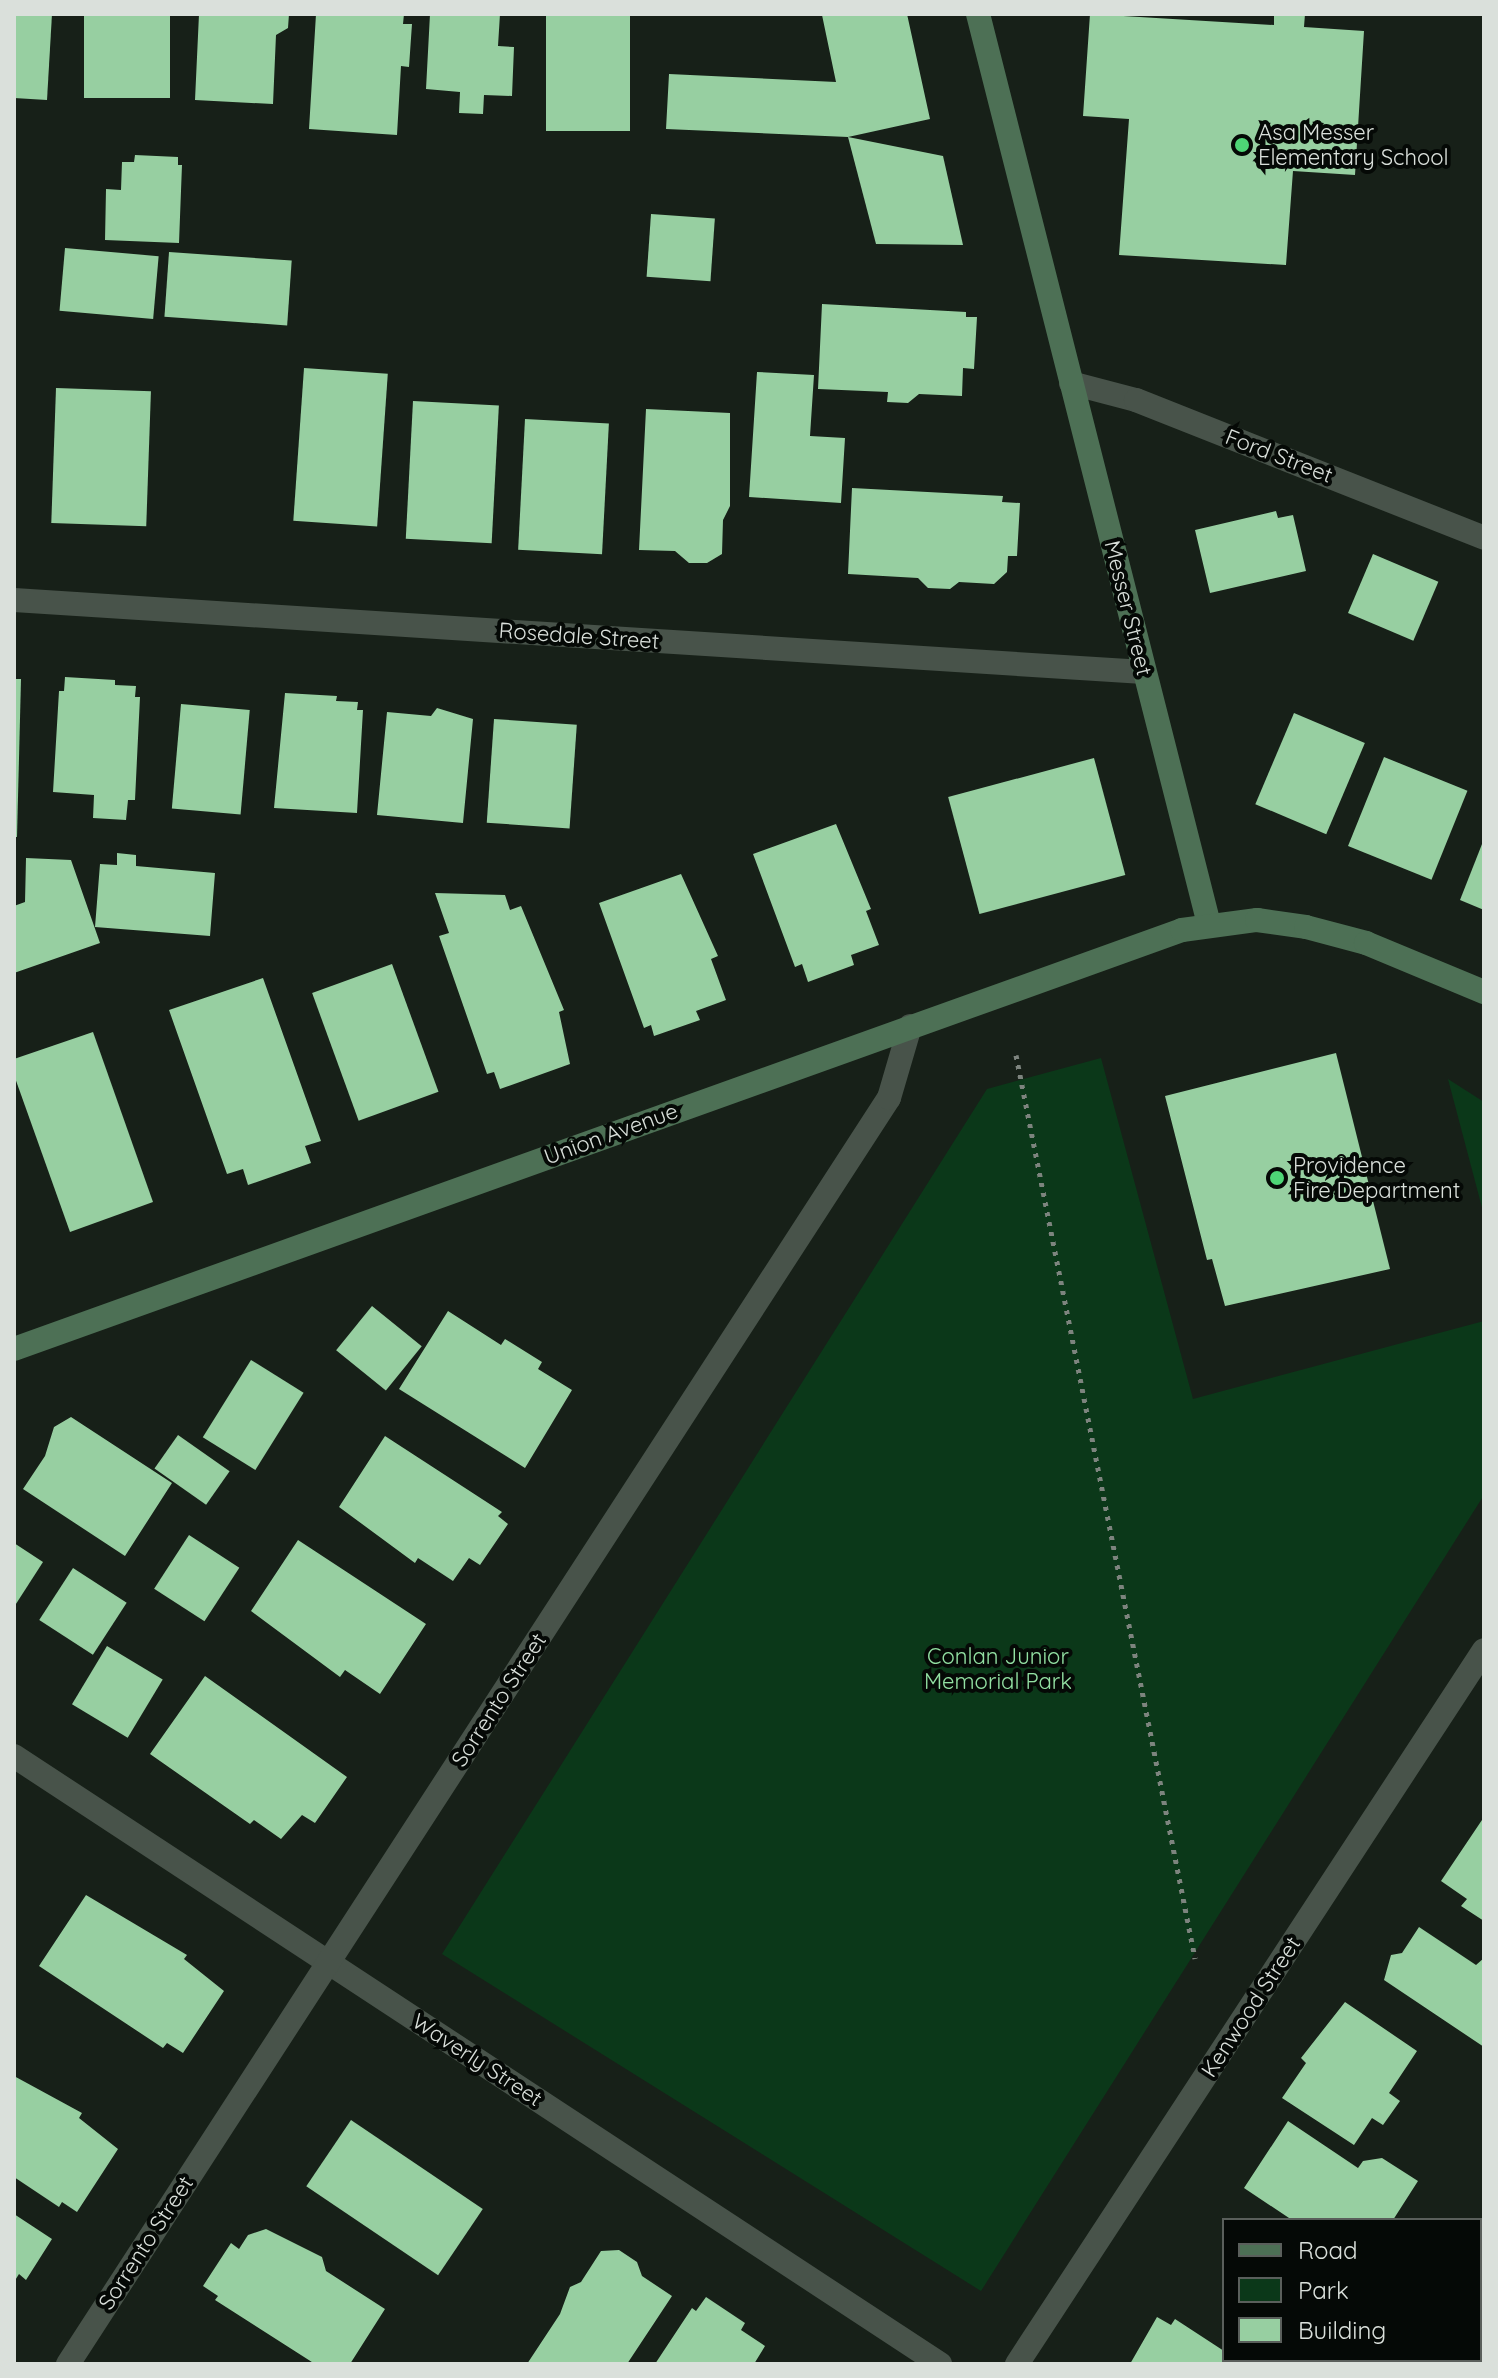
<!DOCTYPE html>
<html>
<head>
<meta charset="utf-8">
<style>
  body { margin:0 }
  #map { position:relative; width:1498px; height:2378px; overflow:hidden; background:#172018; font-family:Quicksand,sans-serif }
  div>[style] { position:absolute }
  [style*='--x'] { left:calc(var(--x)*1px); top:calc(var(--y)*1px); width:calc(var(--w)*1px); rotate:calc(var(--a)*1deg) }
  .green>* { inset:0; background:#0b3819 }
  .building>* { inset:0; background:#97cfa1; transform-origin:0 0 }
  .path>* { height:5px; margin-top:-2.5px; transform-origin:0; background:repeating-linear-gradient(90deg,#7d847e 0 4px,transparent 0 10px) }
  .street>* { height:24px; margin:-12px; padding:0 12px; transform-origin:12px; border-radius:12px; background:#48534a }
  .secondary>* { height:24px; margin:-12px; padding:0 12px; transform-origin:12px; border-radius:12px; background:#4d7055 }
  .dots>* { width:22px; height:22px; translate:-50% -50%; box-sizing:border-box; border:4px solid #050906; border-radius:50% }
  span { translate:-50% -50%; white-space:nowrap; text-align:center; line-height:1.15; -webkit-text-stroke:8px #050906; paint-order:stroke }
  .poi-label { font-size:22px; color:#dae0db }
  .left { translate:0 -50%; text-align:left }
  .street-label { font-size:22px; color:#dae0db }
  .park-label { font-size:22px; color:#93e1a3 }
  .frame { position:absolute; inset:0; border:16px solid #dae0db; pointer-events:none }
  .legend { position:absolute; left:1222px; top:2218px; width:260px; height:144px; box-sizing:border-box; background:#050906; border:2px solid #5a5f5b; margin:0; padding:10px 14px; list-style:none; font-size:24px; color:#dae0db }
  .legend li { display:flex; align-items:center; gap:16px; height:40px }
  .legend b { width:40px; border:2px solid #5a5f5b }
</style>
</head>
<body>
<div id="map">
  <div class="green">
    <i style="clip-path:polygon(1101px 1058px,1193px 1399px,1484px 1321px,1484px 1495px,981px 2291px,442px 1954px,987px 1089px)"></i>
    <i style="clip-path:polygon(1448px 1079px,1484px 1102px,1484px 1215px)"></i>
  </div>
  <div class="building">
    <i style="clip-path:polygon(14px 14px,52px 14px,47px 100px,14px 98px)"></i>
    <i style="left:84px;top:14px;width:86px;height:84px"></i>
    <i style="clip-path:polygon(199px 14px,289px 14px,288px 28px,276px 35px,273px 104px,195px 100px)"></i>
    <i style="clip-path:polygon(316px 14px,404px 14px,403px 24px,412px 24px,409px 67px,401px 66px,397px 135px,309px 129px)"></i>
    <i style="clip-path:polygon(430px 14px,500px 14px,498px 46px,514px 47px,512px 96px,484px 95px,483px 114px,459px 113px,460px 92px,426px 89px)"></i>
    <i style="left:546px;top:14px;width:84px;height:117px"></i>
    <i style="clip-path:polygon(907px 14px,930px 119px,848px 137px,666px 129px,669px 74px,836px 82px,822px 15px)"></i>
    <i style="clip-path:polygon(1090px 14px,1274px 25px,1274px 14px,1305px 14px,1304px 27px,1364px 31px,1355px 175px,1293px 171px,1286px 265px,1119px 255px,1129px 119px,1083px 116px)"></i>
    <i style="clip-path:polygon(848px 137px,943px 156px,963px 245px,876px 244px)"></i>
    <i style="clip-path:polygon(135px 155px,178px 157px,178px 165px,182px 165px,179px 243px,105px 240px,106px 189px,121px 190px,122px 162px,134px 162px)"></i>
    <i style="left:651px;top:214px;width:64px;height:63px;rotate:4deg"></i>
    <i style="left:65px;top:248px;width:94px;height:63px;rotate:5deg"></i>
    <i style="left:169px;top:252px;width:123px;height:65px;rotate:4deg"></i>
    <i style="clip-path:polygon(822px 304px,966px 312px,966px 317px,977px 317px,974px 369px,963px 368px,962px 396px,919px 394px,908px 403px,887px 402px,888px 392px,818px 389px)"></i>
    <i style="left:304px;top:368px;width:84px;height:153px;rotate:4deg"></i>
    <i style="clip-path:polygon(757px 372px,814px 375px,810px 436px,845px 438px,841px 503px,749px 497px)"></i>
    <i style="left:56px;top:388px;width:95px;height:135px;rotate:2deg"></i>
    <i style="left:413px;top:401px;width:86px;height:138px;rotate:3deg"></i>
    <i style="clip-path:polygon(646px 409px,730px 413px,730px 506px,723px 520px,722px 554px,707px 563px,689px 563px,675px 551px,639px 550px)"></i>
    <i style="left:525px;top:419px;width:84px;height:131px;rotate:3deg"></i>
    <i style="clip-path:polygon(852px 488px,1003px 496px,1002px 502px,1020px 503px,1017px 556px,1008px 556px,1007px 572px,994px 584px,959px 582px,950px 589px,928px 588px,918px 578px,848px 574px)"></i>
    <i style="clip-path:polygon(1276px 511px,1278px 518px,1293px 515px,1306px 571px,1210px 593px,1195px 530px)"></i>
    <i style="left:1373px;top:554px;width:71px;height:64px;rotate:23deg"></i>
    <i style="clip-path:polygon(65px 677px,115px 680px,115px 685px,136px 686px,135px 697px,140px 697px,135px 800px,128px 800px,126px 820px,93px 818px,94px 795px,53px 792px,59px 691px,64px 691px)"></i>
    <i style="clip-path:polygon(14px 679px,21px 679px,17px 837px,14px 837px)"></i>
    <i style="clip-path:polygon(285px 693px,337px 696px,336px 701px,358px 702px,357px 710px,363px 710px,357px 813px,274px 808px)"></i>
    <i style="left:181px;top:704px;width:69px;height:105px;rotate:5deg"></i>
    <i style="clip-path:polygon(437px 708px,473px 719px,463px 823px,377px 815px,387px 712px,431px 716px)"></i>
    <i style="left:1294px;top:713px;width:77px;height:99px;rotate:23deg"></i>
    <i style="left:494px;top:719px;width:83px;height:104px;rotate:4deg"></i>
    <i style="left:1384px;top:757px;width:90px;height:96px;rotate:22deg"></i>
    <i style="left:1094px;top:758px;width:121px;height:151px;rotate:75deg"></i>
    <i style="clip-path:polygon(836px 824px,871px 909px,866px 911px,879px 945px,851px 955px,854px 965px,808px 982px,802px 964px,795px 967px,753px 854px)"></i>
    <i style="clip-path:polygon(1484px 839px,1484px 910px,1460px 900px)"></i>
    <i style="clip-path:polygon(117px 853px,136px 855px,136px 866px,215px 873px,210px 936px,95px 927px,100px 864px,117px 865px)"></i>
    <i style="clip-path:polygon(26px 858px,71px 860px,100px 943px,14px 973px,14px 906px,25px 902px)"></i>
    <i style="clip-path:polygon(681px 874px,718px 956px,711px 959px,726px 1000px,696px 1011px,700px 1020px,654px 1036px,651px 1025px,644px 1028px,599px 903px)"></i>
    <i style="clip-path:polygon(435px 893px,505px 895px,510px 910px,521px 906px,564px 1010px,559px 1012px,570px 1064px,500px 1089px,494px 1072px,487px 1074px,439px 936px,449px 933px)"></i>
    <i style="left:392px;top:964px;width:136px;height:85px;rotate:70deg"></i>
    <i style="clip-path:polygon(263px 978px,321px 1141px,305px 1146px,311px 1163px,248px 1185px,243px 1169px,227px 1174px,169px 1010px)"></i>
    <i style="clip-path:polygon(93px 1032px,153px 1202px,70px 1232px,14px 1075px,14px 1059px)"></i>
    <i style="clip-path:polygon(1336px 1053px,1390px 1269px,1225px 1306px,1212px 1259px,1207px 1260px,1165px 1096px)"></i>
    <i style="left:372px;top:1306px;width:64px;height:57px;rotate:39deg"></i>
    <i style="clip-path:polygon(448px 1311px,501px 1345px,505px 1339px,542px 1362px,538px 1369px,572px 1390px,525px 1468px,399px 1389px)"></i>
    <i style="left:251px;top:1360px;width:62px;height:91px;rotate:32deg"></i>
    <i style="clip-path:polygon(71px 1417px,172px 1483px,125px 1556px,23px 1489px,45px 1456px,54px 1427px)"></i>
    <i style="left:178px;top:1435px;width:63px;height:41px;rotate:35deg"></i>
    <i style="clip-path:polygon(385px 1436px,502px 1512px,498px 1516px,508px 1524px,480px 1565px,469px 1558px,453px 1581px,418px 1558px,415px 1563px,339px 1507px)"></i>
    <i style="left:189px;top:1535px;width:60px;height:64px;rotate:33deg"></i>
    <i style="clip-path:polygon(298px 1540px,426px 1624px,380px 1694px,345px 1670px,340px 1677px,251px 1611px)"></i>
    <i style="clip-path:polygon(14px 1543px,43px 1562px,14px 1607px)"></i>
    <i style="left:73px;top:1568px;width:64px;height:62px;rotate:33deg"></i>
    <i style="left:107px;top:1646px;width:65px;height:68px;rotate:31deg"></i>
    <i style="clip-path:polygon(205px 1676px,347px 1777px,315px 1823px,302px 1815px,281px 1839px,254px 1820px,250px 1824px,150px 1754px)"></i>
    <i style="clip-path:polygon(1484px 1817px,1484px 1921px,1461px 1906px,1467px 1899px,1441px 1881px)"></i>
    <i style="clip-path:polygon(86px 1895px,187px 1955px,184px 1959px,224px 1991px,183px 2053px,167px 2043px,163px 2048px,39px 1966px)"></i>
    <i style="clip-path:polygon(1419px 1927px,1476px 1965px,1484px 1958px,1484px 2047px,1384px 1980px,1391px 1955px,1402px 1953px)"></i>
    <i style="clip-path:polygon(1345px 2002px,1417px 2051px,1389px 2093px,1400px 2101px,1383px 2125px,1372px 2118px,1354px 2145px,1282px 2098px,1306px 2063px,1301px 2058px)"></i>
    <i style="clip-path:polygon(14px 2076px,82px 2113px,79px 2118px,118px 2149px,77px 2212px,62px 2202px,59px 2207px,14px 2177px)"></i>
    <i style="left:351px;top:2120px;width:159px;height:80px;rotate:34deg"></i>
    <i style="clip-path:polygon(1288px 2121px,1358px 2168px,1363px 2161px,1382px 2158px,1418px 2181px,1393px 2220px,1292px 2220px,1244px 2188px)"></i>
    <i style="clip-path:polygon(14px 2214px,52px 2239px,26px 2280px,19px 2274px,14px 2282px)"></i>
    <i style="clip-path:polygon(266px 2229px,322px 2257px,326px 2271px,385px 2309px,350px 2364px,315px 2364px,215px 2300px,218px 2296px,203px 2286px,231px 2243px,239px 2249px,248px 2235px)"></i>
    <i style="clip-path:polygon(619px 2250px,637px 2262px,642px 2276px,672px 2296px,627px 2364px,527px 2364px,560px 2314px,570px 2287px,581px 2282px,601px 2251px)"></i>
    <i style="clip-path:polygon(706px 2297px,745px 2323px,741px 2330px,765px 2346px,754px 2364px,655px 2364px,692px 2308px,696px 2311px)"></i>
    <i style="clip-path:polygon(1157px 2317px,1171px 2325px,1175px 2319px,1224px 2351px,1224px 2360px,1245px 2364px,1130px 2364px)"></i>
    <i style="clip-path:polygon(1480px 2357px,1484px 2364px,1418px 2364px,1421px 2360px)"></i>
  </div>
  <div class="path">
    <i style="--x:1016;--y:1055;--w:921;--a:78.79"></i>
  </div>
  <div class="street">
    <i style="--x:1071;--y:383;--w:67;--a:14.7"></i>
    <i style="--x:1136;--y:400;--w:374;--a:21.6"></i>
    <i style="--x:14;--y:600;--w:1132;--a:3.65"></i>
    <i style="--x:14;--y:1756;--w:1108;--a:33.29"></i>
    <i style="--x:68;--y:2364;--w:1509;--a:-57.04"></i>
    <i style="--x:889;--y:1098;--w:75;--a:-73.7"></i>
    <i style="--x:1017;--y:2364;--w:853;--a:-56.81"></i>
  </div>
  <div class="secondary">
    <i style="--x:978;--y:14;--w:939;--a:75.76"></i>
    <i style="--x:14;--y:1349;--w:1241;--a:-19.73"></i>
    <i style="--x:1182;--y:930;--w:76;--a:-7.6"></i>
    <i style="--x:1257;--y:920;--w:49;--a:8.1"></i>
    <i style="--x:1306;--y:927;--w:62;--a:14.9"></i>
    <i style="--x:1366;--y:943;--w:128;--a:22.6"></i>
  </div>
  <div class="dots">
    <i style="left:1242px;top:145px;background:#4ed676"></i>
    <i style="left:1277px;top:1178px;background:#4ed676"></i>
  </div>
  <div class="poi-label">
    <span class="left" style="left:1258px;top:145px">Asa Messer<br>Elementary School</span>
    <span class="left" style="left:1293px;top:1178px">Providence<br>Fire Department</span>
  </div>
  <div class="street-label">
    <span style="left:1279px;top:456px;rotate:21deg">Ford Street</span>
    <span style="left:1128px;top:608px;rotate:76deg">Messer Street</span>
    <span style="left:579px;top:636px;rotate:4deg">Rosedale Street</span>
    <span style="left:611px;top:1134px;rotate:-20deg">Union Avenue</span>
    <span style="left:499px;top:1700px;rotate:-57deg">Sorrento Street</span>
    <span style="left:1251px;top:2007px;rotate:-57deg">Kenwood Street</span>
    <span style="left:477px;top:2060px;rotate:33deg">Waverly Street</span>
    <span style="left:146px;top:2243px;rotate:-57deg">Sorrento Street</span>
  </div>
  <div class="park-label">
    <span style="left:998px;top:1669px">Conlan Junior<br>Memorial Park</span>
  </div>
  <div class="frame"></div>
  <ul class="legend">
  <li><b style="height:10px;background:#4d7055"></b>Road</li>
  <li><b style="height:22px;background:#0b3819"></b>Park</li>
  <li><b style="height:22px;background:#97cfa1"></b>Building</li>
  </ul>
</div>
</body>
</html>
